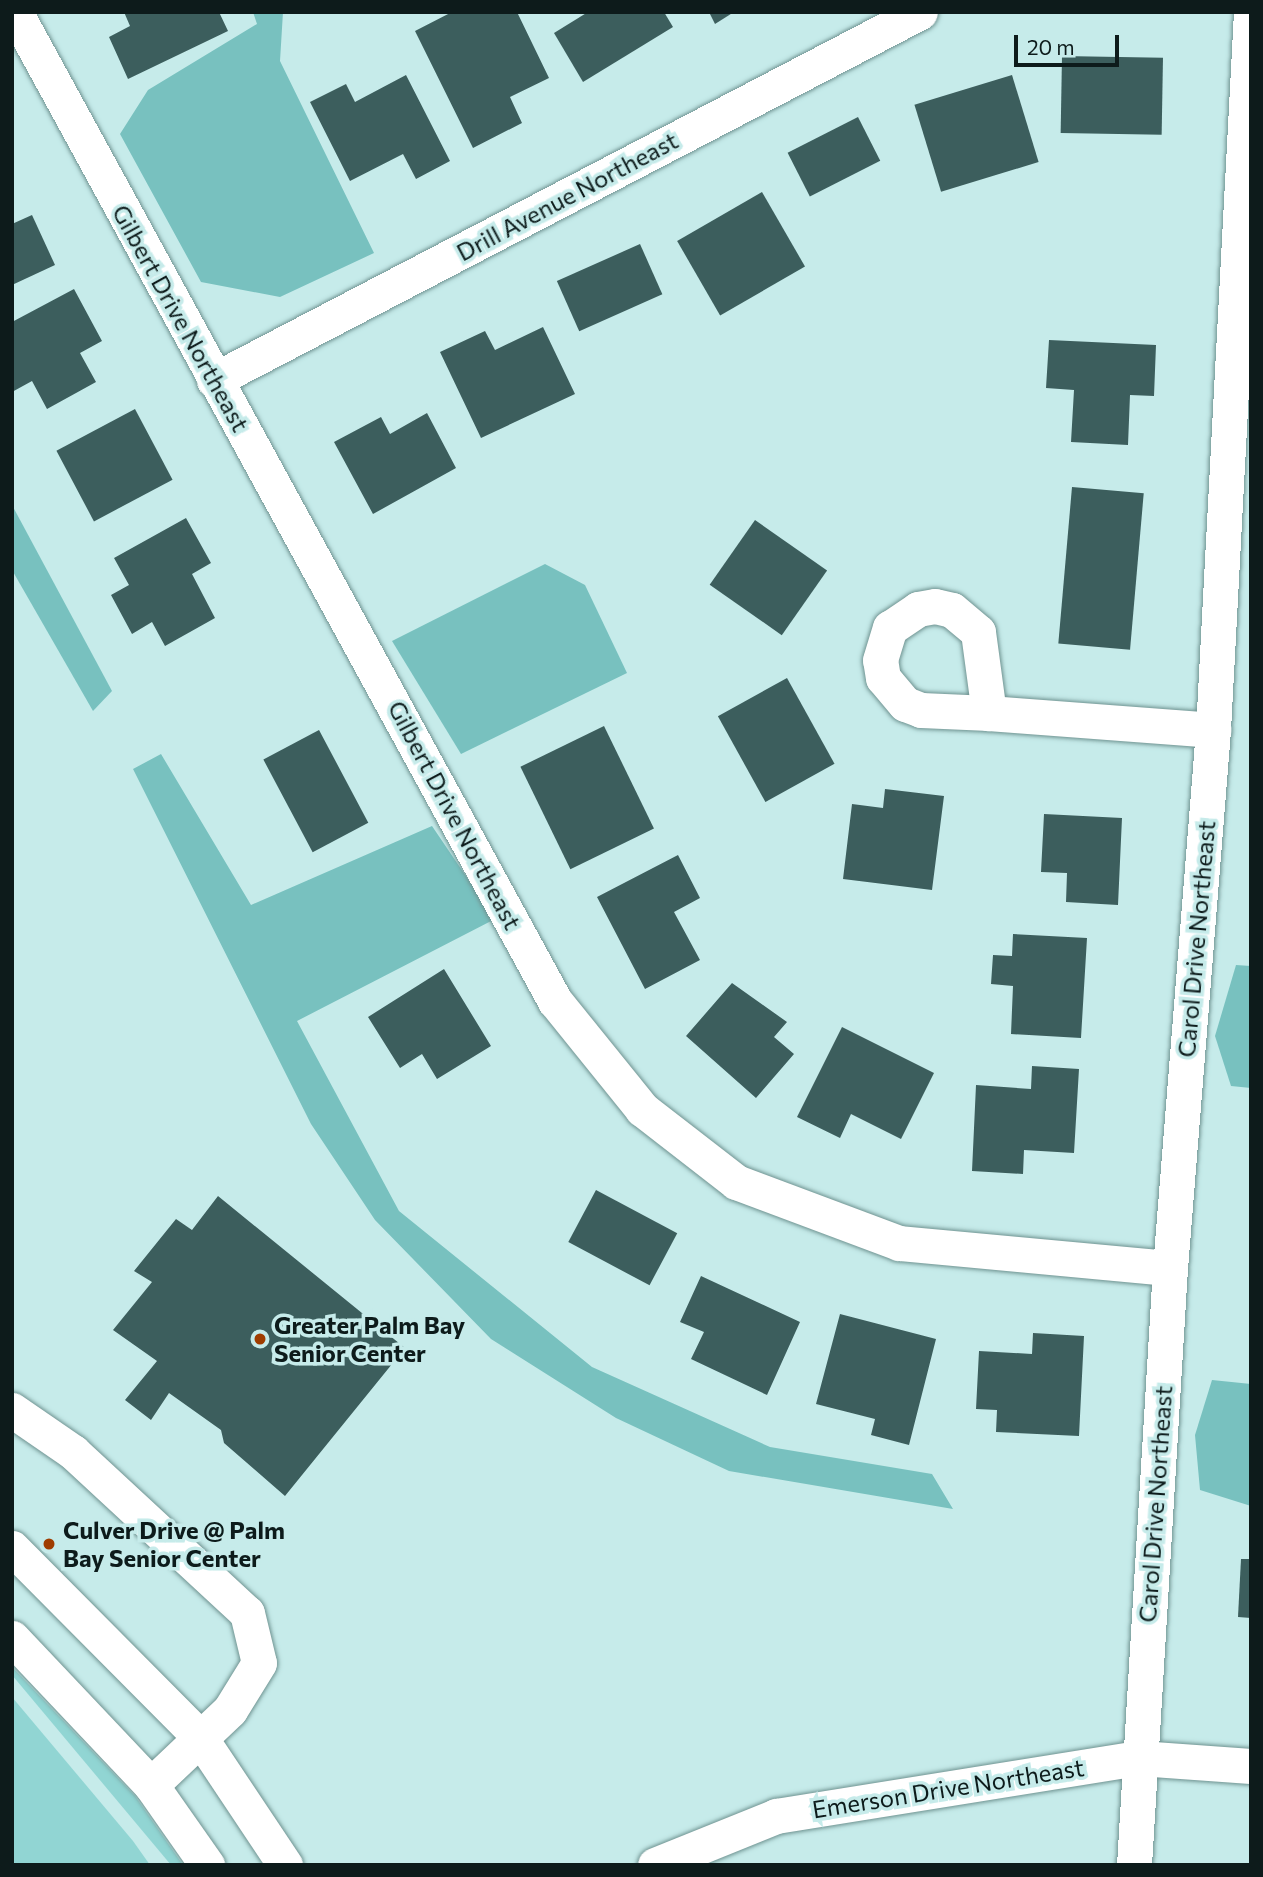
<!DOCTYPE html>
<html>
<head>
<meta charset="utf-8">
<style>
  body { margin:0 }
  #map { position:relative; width:1263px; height:1877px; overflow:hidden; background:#c6ebea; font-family:Commissioner,sans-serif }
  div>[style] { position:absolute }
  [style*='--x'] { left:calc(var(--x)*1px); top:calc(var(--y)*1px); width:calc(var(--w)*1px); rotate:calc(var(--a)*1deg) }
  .green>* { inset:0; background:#91d5d3 }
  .forest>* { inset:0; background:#78c1bf }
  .building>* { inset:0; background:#3c5e5d; transform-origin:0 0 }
  .roads { filter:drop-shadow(0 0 2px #6f9391) drop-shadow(0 0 2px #6f9391) }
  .minor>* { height:35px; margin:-17.5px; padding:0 17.5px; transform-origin:17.5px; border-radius:17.5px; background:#fff }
  .dots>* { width:19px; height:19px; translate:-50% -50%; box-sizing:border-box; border:4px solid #c6ebea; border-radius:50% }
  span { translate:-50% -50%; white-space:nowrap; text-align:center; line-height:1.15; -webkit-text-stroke:7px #c6ebea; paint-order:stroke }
  .street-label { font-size:24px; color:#0d1b1b }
  .poi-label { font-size:24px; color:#0d1b1b; font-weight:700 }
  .left { translate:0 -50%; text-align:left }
  .frame { position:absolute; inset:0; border:14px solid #0d1b1b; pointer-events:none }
  .scale { position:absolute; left:1014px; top:35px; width:105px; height:32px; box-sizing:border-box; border:4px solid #0d1b1b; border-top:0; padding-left:9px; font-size:21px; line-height:24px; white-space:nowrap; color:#0d1b1b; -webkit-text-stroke:5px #c6ebea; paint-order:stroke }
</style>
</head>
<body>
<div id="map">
  <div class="green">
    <i style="clip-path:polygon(12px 1667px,135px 1796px,183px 1865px,171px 1865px,12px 1675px)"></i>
    <i style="clip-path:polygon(12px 1697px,133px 1841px,150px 1865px,12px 1865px)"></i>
  </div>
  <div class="forest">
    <i style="clip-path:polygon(253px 12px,283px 12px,280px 61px,374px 253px,280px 297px,201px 282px,120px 134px,148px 90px,257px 24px)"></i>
    <i style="clip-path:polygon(12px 505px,112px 691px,93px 711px,12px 570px)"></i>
    <i style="clip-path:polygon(545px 564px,585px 585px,627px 673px,461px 754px,392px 641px)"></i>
    <i style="clip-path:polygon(161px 754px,251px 905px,432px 826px,495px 919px,297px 1021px,399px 1211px,592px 1367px,770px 1447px,932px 1474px,953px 1509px,729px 1471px,616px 1418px,491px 1339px,375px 1220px,311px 1124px,133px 769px)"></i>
    <i style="clip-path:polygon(1236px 965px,1251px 966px,1251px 1088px,1231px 1086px,1215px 1036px)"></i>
    <i style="clip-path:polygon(1212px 1380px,1251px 1384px,1251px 1506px,1200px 1490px,1195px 1435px)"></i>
  </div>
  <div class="building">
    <i style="clip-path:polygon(124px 12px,219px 12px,228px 31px,128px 79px,109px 37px,130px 26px)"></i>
    <i style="clip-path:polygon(452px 12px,517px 12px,549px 78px,510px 97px,522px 123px,473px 148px,415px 31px)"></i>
    <i style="clip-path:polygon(588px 12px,664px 12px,673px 27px,583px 82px,554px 33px)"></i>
    <i style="clip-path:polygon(709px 12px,734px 12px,715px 24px)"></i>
    <i style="left:1062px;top:56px;width:101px;height:77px;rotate:1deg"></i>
    <i style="clip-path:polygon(406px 75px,450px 161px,416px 179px,403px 154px,350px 181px,310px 102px,346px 84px,355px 102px)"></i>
    <i style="left:1012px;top:75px;width:91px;height:102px;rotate:73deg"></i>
    <i style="left:858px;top:117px;width:49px;height:79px;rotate:63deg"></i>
    <i style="left:762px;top:192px;width:86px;height:98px;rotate:60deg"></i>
    <i style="clip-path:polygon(32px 215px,55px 265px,12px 285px,12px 224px)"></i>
    <i style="left:640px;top:244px;width:55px;height:91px;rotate:66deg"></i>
    <i style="clip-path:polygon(74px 289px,102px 341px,80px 353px,96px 382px,47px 409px,32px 381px,12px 392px,12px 322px)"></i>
    <i style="clip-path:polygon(543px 327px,575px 394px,481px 438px,440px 352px,485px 331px,495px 350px)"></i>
    <i style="clip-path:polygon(1049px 340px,1156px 345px,1154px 396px,1130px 395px,1128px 445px,1071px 442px,1074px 390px,1046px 388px)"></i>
    <i style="left:135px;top:409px;width:80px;height:89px;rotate:62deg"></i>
    <i style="clip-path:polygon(427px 413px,456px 468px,373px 514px,334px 442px,381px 417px,390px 434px)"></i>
    <i style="left:1072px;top:487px;width:72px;height:157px;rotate:5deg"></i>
    <i style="clip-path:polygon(186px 518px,211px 563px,192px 574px,215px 618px,165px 646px,152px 622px,132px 634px,111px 595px,129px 585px,114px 558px)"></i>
    <i style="left:755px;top:520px;width:88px;height:79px;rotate:35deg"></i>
    <i style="left:787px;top:678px;width:98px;height:79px;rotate:61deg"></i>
    <i style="left:604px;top:726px;width:114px;height:93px;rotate:64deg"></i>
    <i style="left:319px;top:730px;width:105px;height:63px;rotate:62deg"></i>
    <i style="clip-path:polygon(885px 789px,944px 796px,932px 890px,843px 879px,852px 804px,883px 808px)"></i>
    <i style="clip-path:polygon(1044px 814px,1122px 818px,1118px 905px,1066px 902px,1067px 873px,1041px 872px)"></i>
    <i style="clip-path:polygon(678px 855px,700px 898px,674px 912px,700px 960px,645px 989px,597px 897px)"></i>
    <i style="clip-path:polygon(1013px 934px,1087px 938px,1081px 1038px,1011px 1034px,1013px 986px,991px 984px,993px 955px,1012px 956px)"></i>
    <i style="clip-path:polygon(444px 969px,491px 1046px,437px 1079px,422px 1054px,400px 1068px,368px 1017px)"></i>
    <i style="clip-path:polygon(732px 983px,787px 1022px,774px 1037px,794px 1054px,756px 1098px,686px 1036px)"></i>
    <i style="clip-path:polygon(842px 1027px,934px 1073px,901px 1139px,851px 1114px,840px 1138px,797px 1117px)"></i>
    <i style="clip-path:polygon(1032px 1066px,1079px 1069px,1074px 1153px,1024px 1150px,1023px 1174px,972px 1171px,976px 1085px,1031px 1089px)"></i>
    <i style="left:596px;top:1190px;width:92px;height:59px;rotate:28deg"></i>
    <i style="clip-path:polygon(218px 1196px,405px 1348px,285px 1496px,224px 1443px,221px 1430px,169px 1393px,151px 1420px,125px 1400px,157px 1361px,113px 1330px,152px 1282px,134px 1271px,176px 1219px,192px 1230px)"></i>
    <i style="clip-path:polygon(701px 1276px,800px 1322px,767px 1395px,691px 1359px,704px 1332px,680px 1322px)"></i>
    <i style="clip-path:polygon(840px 1314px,936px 1339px,909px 1445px,871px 1435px,875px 1419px,816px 1404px)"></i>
    <i style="clip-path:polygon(1033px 1333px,1084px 1336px,1079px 1436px,996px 1432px,997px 1410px,976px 1409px,979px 1351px,1032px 1354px)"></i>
    <i style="clip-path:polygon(1241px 1559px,1251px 1559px,1251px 1618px,1238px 1617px)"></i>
  </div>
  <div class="roads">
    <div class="minor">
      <i style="--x:15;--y:12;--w:1127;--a:61.37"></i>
      <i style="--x:555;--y:1001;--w:139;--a:51.1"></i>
      <i style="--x:642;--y:1109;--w:119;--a:37.8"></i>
      <i style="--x:736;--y:1182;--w:174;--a:20.5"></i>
      <i style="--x:899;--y:1243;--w:272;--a:5.3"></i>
      <i style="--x:214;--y:380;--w:796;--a:-27.53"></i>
      <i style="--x:935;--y:606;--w:17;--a:13"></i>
      <i style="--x:952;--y:610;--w:34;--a:40"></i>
      <i style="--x:978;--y:632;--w:82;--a:82.3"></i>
      <i style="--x:989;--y:713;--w:68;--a:-177.5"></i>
      <i style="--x:921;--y:710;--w:17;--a:-159"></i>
      <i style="--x:905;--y:704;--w:34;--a:-130"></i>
      <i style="--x:883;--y:678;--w:18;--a:-99"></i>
      <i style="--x:880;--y:660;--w:34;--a:-73"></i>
      <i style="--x:890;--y:628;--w:34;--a:-34"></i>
      <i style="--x:918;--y:609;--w:17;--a:-10"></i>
      <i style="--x:989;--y:713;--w:225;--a:4.3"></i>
      <i style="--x:12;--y:1410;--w:74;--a:34.5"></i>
      <i style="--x:73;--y:1452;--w:237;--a:42.8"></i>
      <i style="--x:247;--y:1613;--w:51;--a:76.5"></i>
      <i style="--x:259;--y:1663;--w:55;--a:121.7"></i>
      <i style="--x:230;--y:1710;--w:109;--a:136.5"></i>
      <i style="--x:12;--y:1548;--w:265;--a:45.2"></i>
      <i style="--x:199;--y:1736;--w:155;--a:56.3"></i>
      <i style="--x:12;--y:1638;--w:202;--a:46.6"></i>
      <i style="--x:151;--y:1785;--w:98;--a:55"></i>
      <i style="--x:655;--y:1865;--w:131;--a:-22"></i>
      <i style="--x:776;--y:1816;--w:368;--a:-9.1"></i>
      <i style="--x:1139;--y:1758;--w:112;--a:4.1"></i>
      <i style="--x:1134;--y:1865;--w:598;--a:-86.55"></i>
      <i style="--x:1170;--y:1268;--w:540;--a:-85.43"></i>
      <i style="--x:1213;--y:730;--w:719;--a:-86.97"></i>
    </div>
  </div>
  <div class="dots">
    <i style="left:260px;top:1339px;background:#9f3d00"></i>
    <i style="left:49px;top:1544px;background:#9f3d00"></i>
  </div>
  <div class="street-label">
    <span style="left:567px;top:196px;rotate:-28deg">Drill Avenue Northeast</span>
    <span style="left:181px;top:318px;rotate:61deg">Gilbert Drive Northeast</span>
    <span style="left:455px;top:815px;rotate:62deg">Gilbert Drive Northeast</span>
    <span style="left:1196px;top:939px;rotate:-85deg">Carol Drive Northeast</span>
    <span style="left:1155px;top:1504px;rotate:-86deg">Carol Drive Northeast</span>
    <span style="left:948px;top:1788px;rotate:-9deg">Emerson Drive Northeast</span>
  </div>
  <div class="poi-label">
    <span class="left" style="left:274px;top:1339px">Greater Palm Bay<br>Senior Center</span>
    <span class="left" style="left:63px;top:1544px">Culver Drive @ Palm<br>Bay Senior Center</span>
  </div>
  <div class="frame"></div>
  <div class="scale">20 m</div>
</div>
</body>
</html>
